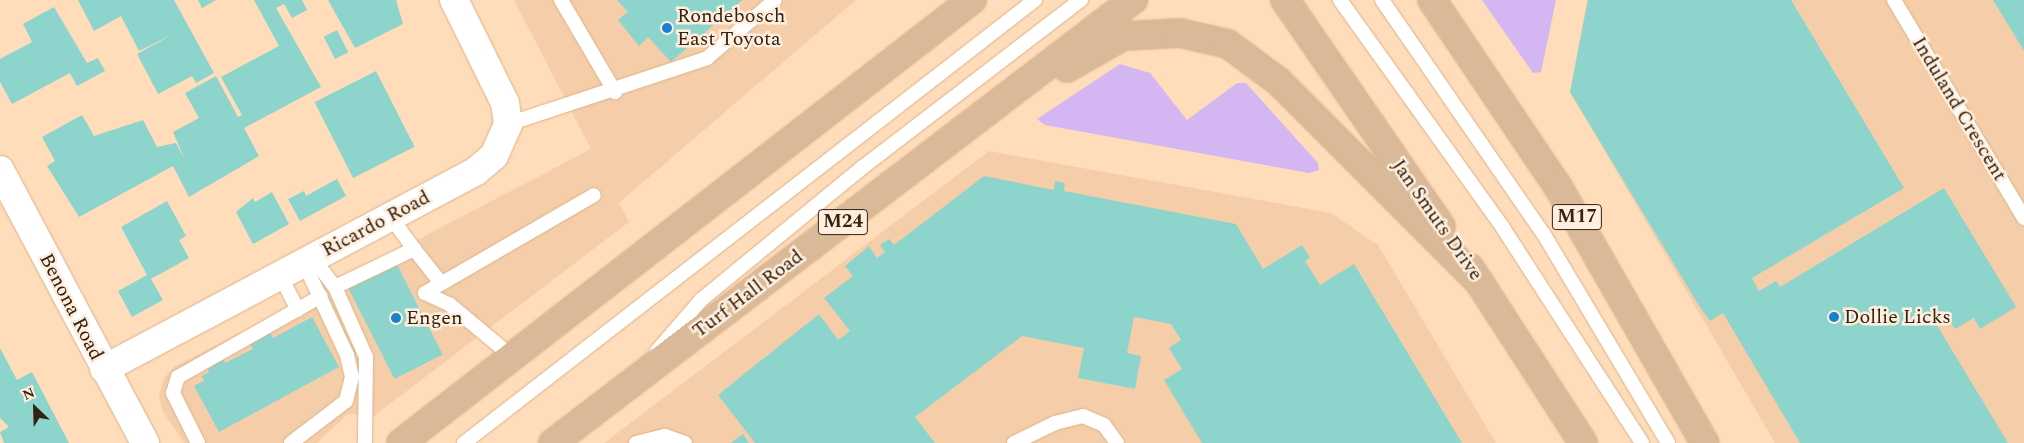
<!DOCTYPE html>
<html>
<head>
<meta charset="utf-8">
<style>
  body { margin:0 }
  #map { position:relative; width:2024px; height:443px; overflow:hidden; background:#fdb; font-family:Spectral,serif }
  div>[style] { position:absolute }
  [style*='--x'] { left:calc(var(--x)*1px); top:calc(var(--y)*1px); width:calc(var(--w)*1px); rotate:calc(var(--a)*1deg) }
  .built>* { inset:0; background:#f5cea9 }
  .green>* { inset:0; background:#d3b6f2 }
  .building>* { inset:0; background:#8dd4cc; transform-origin:0 0 }
  .roads { filter:drop-shadow(0 0 1px #dcb38a) drop-shadow(0 0 1px #dcb38a) }
  .lane>* { height:14px; margin:-7px; padding:0 7px; transform-origin:7px; border-radius:7px; background:#fff }
  .street>* { height:28px; margin:-14px; padding:0 14px; transform-origin:14px; border-radius:14px; background:#fff }
  .primary>* { height:28px; margin:-14px; padding:0 14px; transform-origin:14px; border-radius:14px; background:#d9b997 }
  .dots>* { width:14px; height:14px; translate:-50% -50%; box-sizing:border-box; border:2px solid #fed; border-radius:50% }
  span { translate:-50% -50%; white-space:nowrap; text-align:center; line-height:1.15; -webkit-text-stroke:5px #fed; paint-order:stroke }
  .shield-label span { padding:1px 4px; background:#fed; border:1px solid; border-radius:4px; -webkit-text-stroke-width:0 }
  .shield-label { font-size:19px; color:#312211; font-weight:700 }
  .poi-label { font-size:20px; color:#312211 }
  .left { translate:0 -50%; text-align:left }
  .street-label { font-size:20px; color:#312211 }
  .north { position:absolute; left:10px; top:383px; width:50px; height:50px; -webkit-text-stroke:4px #fed; paint-order:stroke; rotate:336deg; font-size:14px; font-weight:700; line-height:20px; text-align:center; color:#312211 }
  .north::after { content:''; display:block; margin:auto; width:18px; height:22px; background:#312211; clip-path:polygon(50% 0,100% 100%,50% 72%,0 100%) }
</style>
</head>
<body>
<div id="map">
  <div class="built">
    <i style="clip-path:polygon(514px 0,856px 0,619px 203px,629px 222px,374px 416px,348px 414px,317px 443px,184px 443px,162px 410px,159px 396px,164px 378px,174px 367px,591px 149px)"></i>
    <i style="clip-path:polygon(1587px 0,2024px 0,2024px 443px,1775px 443px,1570px 92px)"></i>
    <i style="clip-path:polygon(989px 151px,1331px 213px,1378px 245px,1496px 443px,604px 443px)"></i>
  </div>
  <div class="green">
    <i style="clip-path:polygon(1482px 0,1556px 0,1541px 72px,1533px 73px)"></i>
    <i style="clip-path:polygon(1120px 64px,1150px 73px,1187px 120px,1237px 83px,1246px 83px,1318px 163px,1319px 170px,1309px 173px,1045px 125px,1037px 119px)"></i>
  </div>
  <div class="building">
    <i style="clip-path:polygon(78px 0,174px 0,214px 73px,196px 83px,192px 76px,158px 94px,137px 54px,175px 33px,139px 51px,121px 16px,94px 31px)"></i>
    <i style="clip-path:polygon(198px 0,216px 0,202px 8px)"></i>
    <i style="clip-path:polygon(254px 0,302px 0,307px 10px,292px 18px,284px 4px,276px 8px,321px 87px,244px 128px,259px 156px,189px 197px,173px 166px,79px 217px,47px 166px,55px 161px,42px 137px,82px 115px,94px 136px,143px 120px,157px 147px,176px 143px,185px 160px,173px 132px,199px 118px,185px 93px,216px 76px,238px 117px,242px 115px,221px 77px,279px 46px)"></i>
    <i style="clip-path:polygon(328px 0,396px 0,403px 24px,355px 48px)"></i>
    <i style="clip-path:polygon(617px 0,742px 0,671px 62px,648px 37px,639px 46px,618px 20px,628px 12px)"></i>
    <i style="clip-path:polygon(1588px 0,1791px 0,1904px 188px,1752px 278px,1759px 291px,1776px 281px,1780px 287px,1944px 188px,2016px 307px,1980px 329px,1974px 318px,1955px 329px,1946px 315px,1935px 322px,2008px 443px,1800px 443px,1723px 313px,1710px 321px,1701px 309px,1570px 92px)"></i>
    <i style="clip-path:polygon(1993px 0,2024px 0,2024px 51px)"></i>
    <i style="clip-path:polygon(54px 7px,87px 63px,98px 58px,105px 71px,77px 86px,70px 73px,12px 104px,0 82px,0 59px,32px 42px,23px 24px)"></i>
    <i style="left:337px;top:30px;width:25px;height:15px;rotate:63deg"></i>
    <i style="left:376px;top:71px;width:85px;height:69px;rotate:63deg"></i>
    <i style="clip-path:polygon(984px 176px,1054px 190px,1055px 181px,1065px 183px,1064px 191px,1236px 224px,1263px 269px,1302px 245px,1310px 258px,1305px 261px,1320px 285px,1354px 264px,1462px 443px,1202px 443px,1164px 380px,1182px 369px,1169px 348px,1181px 340px,1171px 324px,1134px 317px,1127px 353px,1141px 356px,1135px 389px,1078px 378px,1084px 348px,1022px 336px,915px 417px,935px 443px,755px 443px,718px 395px,819px 314px,838px 340px,850px 331px,824px 298px,853px 276px,845px 266px,869px 246px,877px 258px,885px 252px,880px 245px,889px 239px,894px 245px)"></i>
    <i style="clip-path:polygon(337px 179px,346px 196px,300px 221px,288px 199px,304px 191px,306px 196px)"></i>
    <i style="clip-path:polygon(272px 192px,289px 224px,253px 244px,236px 212px,253px 198px,255px 202px)"></i>
    <i style="clip-path:polygon(167px 201px,186px 236px,179px 240px,189px 258px,151px 279px,163px 300px,132px 317px,118px 291px,147px 275px,121px 227px)"></i>
    <i style="left:395px;top:261px;width:105px;height:54px;rotate:63deg"></i>
    <i style="clip-path:polygon(312px 317px,339px 367px,219px 432px,194px 386px,204px 381px,202px 376px,209px 372px,206px 365px,222px 357px,225px 363px,253px 349px,249px 343px,270px 332px,273px 338px)"></i>
    <i style="clip-path:polygon(0 348px,17px 380px,32px 372px,69px 443px,4px 443px,0 432px,9px 427px,0 418px)"></i>
    <i style="clip-path:polygon(743px 434px,749px 443px,731px 443px)"></i>
  </div>
  <div class="roads">
    <div class="lane">
      <i style="--x:561;--y:0;--w:107;--a:59.6"></i>
      <i style="--x:1340;--y:0;--w:280;--a:54.4"></i>
      <i style="--x:1503;--y:228;--w:256;--a:57.1"></i>
      <i style="--x:1382;--y:0;--w:283;--a:55.4"></i>
      <i style="--x:1543;--y:233;--w:244;--a:59.2"></i>
      <i style="--x:1894;--y:0;--w:254;--a:59.2"></i>
      <i style="--x:508;--y:124;--w:210;--a:-18.3"></i>
      <i style="--x:707;--y:58;--w:89;--a:-40.5"></i>
      <i style="--x:414;--y:249;--w:43;--a:51.5"></i>
      <i style="--x:313;--y:258;--w:36;--a:53"></i>
      <i style="--x:335;--y:287;--w:88;--a:-25.7"></i>
      <i style="--x:414;--y:249;--w:39;--a:-126"></i>
      <i style="--x:280;--y:275;--w:39;--a:63"></i>
      <i style="--x:335;--y:287;--w:77;--a:66.1"></i>
      <i style="--x:366;--y:357;--w:86;--a:90.7"></i>
      <i style="--x:425;--y:293;--w:195;--a:-30.1"></i>
      <i style="--x:425;--y:293;--w:26;--a:25"></i>
      <i style="--x:449;--y:304;--w:86;--a:39.8"></i>
      <i style="--x:657;--y:351;--w:67;--a:-49.2"></i>
      <i style="--x:701;--y:300;--w:210;--a:-39.4"></i>
      <i style="--x:863;--y:167;--w:275;--a:-37.5"></i>
      <i style="--x:198;--y:443;--w:56;--a:-116.6"></i>
      <i style="--x:173;--y:393;--w:17;--a:-73"></i>
      <i style="--x:178;--y:377;--w:164;--a:-29.5"></i>
      <i style="--x:291;--y:443;--w:69;--a:-37.4"></i>
      <i style="--x:346;--y:401;--w:25;--a:-76"></i>
      <i style="--x:352;--y:377;--w:23;--a:-103"></i>
      <i style="--x:347;--y:355;--w:102;--a:-115.1"></i>
      <i style="--x:464;--y:443;--w:723;--a:-37.81"></i>
      <i style="--x:636;--y:443;--w:30;--a:-14"></i>
      <i style="--x:665;--y:436;--w:21;--a:19"></i>
      <i style="--x:1014;--y:443;--w:46;--a:-26"></i>
      <i style="--x:1055;--y:423;--w:29;--a:-14"></i>
      <i style="--x:1083;--y:416;--w:23;--a:23"></i>
      <i style="--x:1104;--y:425;--w:22;--a:54"></i>
    </div>
    <div class="street">
      <i style="--x:0;--y:170;--w:309;--a:62"></i>
      <i style="--x:104;--y:369;--w:421;--a:-28"></i>
      <i style="--x:476;--y:171;--w:23;--a:-40"></i>
      <i style="--x:494;--y:156;--w:35;--a:-66"></i>
      <i style="--x:508;--y:124;--w:21;--a:-98"></i>
      <i style="--x:505;--y:103;--w:115;--a:-116.3"></i>
    </div>
    <div class="primary">
      <i style="--x:1285;--y:0;--w:275;--a:55.4"></i>
      <i style="--x:1432;--y:0;--w:223;--a:56"></i>
      <i style="--x:1557;--y:185;--w:297;--a:60.2"></i>
      <i style="--x:1067;--y:68;--w:64;--a:-29.7"></i>
      <i style="--x:1123;--y:36;--w:57;--a:-3"></i>
      <i style="--x:1180;--y:33;--w:49;--a:12.9"></i>
      <i style="--x:1228;--y:44;--w:62;--a:36.5"></i>
      <i style="--x:1278;--y:81;--w:286;--a:45"></i>
      <i style="--x:1470;--y:268;--w:208;--a:57.1"></i>
      <i style="--x:401;--y:443;--w:723;--a:-37.81"></i>
      <i style="--x:553;--y:443;--w:730;--a:-37.37"></i>
    </div>
  </div>
  <div class="dots">
    <i style="left:667px;top:28px;background:#1881cc"></i>
    <i style="left:1834px;top:317px;background:#1881cc"></i>
    <i style="left:396px;top:318px;background:#1881cc"></i>
  </div>
  <div class="shield-label">
    <span style="left:1577px;top:217px">M17</span>
    <span style="left:843px;top:222px">M24</span>
  </div>
  <div class="poi-label">
    <span class="left" style="left:677px;top:28px">Rondebosch<br>East Toyota</span>
    <span class="left" style="left:1844px;top:317px">Dollie Licks</span>
    <span class="left" style="left:406px;top:318px">Engen</span>
  </div>
  <div class="street-label">
    <span style="left:1959px;top:109px;rotate:59deg">Induland Crescent</span>
    <span style="left:1437px;top:220px;rotate:55deg">Jan Smuts Drive</span>
    <span style="left:376px;top:224px;rotate:-28deg">Ricardo Road</span>
    <span style="left:748px;top:294px;rotate:-37deg">Turf Hall Road</span>
    <span style="left:71px;top:307px;rotate:63deg">Benona Road</span>
  </div>
  <div class="north">N</div>
</div>
</body>
</html>
